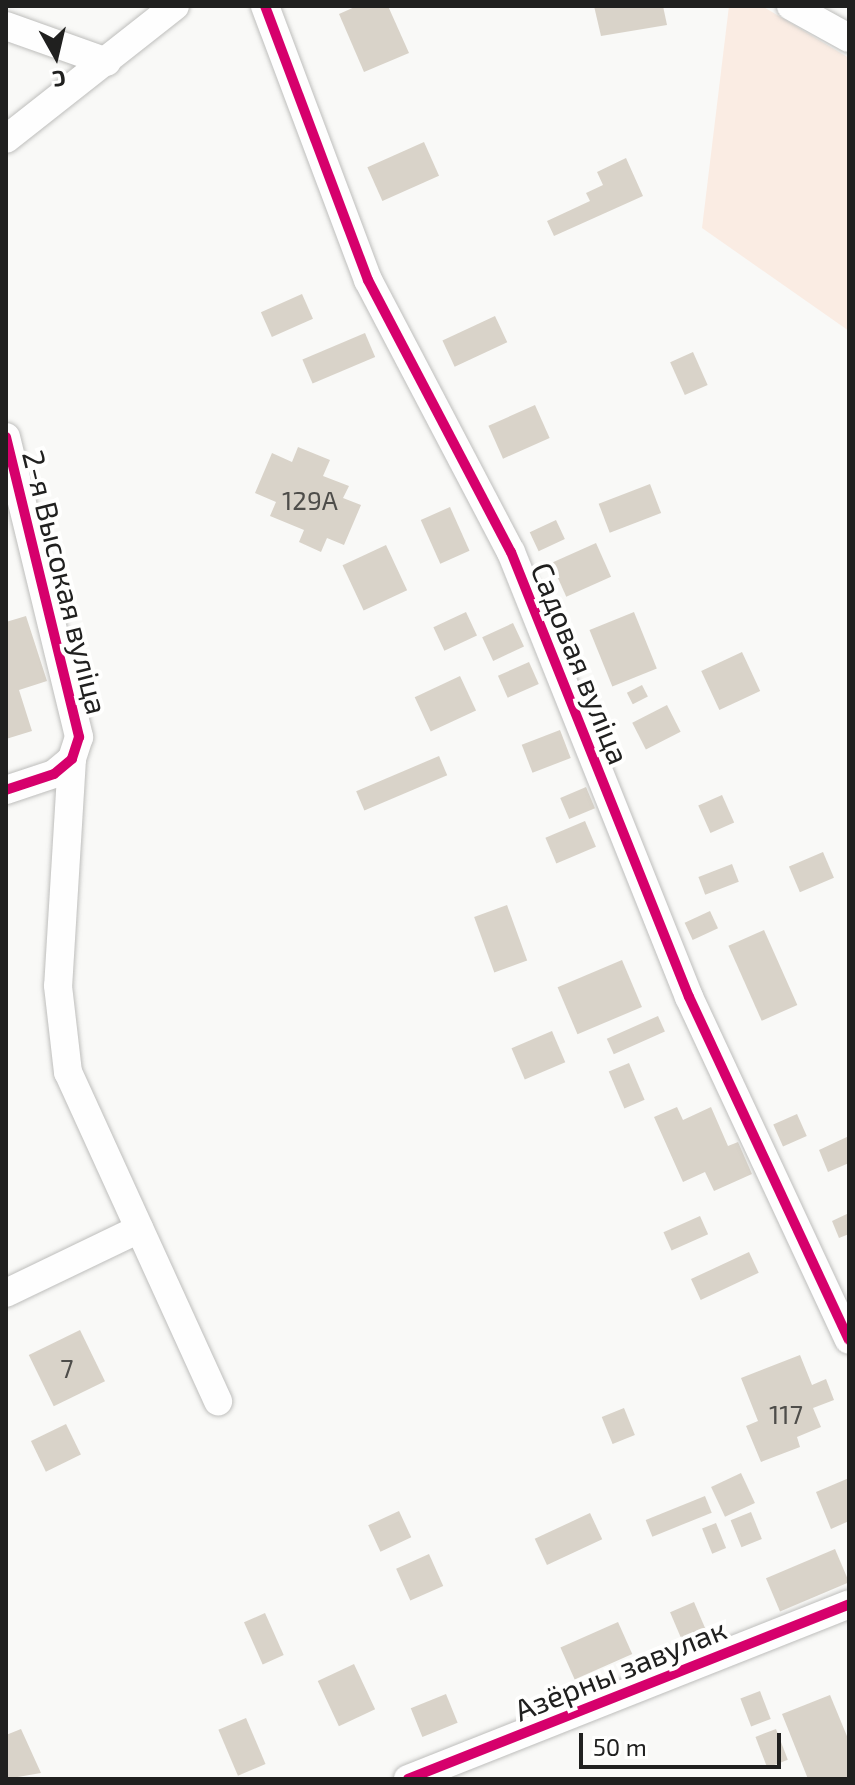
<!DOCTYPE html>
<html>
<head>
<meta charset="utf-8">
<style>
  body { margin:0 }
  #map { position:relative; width:855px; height:1785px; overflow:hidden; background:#f9f9f7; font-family:"Exo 2",sans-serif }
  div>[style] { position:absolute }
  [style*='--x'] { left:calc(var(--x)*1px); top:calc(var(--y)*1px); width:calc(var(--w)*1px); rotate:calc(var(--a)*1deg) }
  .green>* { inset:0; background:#faece3 }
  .building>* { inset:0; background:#d9d3c9; transform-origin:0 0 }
  .roads { filter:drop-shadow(0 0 2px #bebebc) drop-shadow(0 0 2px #bebebc) }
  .minor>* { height:28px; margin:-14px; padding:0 14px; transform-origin:14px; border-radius:14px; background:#fefefe }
  .cycleway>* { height:10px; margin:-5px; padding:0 5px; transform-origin:5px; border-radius:5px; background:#d6006c }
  span { translate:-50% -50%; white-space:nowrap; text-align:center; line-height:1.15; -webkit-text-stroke:8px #fffffe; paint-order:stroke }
  .number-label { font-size:26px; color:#4e4d4a }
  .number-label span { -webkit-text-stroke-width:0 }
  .street-label { font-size:30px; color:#20201f }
  .frame { position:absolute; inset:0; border:8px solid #20201f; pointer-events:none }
  .north { position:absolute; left:16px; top:16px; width:80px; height:80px; -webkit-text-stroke:6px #fffffe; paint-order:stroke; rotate:172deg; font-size:22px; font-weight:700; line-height:32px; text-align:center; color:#20201f }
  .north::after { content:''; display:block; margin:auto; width:28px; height:36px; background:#20201f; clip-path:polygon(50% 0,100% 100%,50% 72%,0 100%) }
  .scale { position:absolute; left:579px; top:1733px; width:202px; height:36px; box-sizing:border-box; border:4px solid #20201f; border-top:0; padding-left:10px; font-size:24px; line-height:28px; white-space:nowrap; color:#20201f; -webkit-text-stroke:6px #fffffe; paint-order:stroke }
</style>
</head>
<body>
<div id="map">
  <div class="green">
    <i style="clip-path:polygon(729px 6px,762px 6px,849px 58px,849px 331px,702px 228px)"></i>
  </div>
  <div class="building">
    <i style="clip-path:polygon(357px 6px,388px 6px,409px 53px,364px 72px,339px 14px)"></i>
    <i style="clip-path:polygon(594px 6px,663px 6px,667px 25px,601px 36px)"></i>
    <i style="left:424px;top:142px;width:37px;height:62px;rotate:66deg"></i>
    <i style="clip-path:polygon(626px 158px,643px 196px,554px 236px,547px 221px,590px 201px,586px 193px,603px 185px,597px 172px)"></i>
    <i style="left:302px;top:294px;width:27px;height:45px;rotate:66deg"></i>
    <i style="left:495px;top:316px;width:29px;height:58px;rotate:65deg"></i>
    <i style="left:365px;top:333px;width:26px;height:68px;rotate:67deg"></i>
    <i style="left:693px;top:352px;width:36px;height:25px;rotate:66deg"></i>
    <i style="left:535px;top:405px;width:36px;height:51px;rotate:66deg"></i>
    <i style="clip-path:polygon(298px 447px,330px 460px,323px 476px,349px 486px,343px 498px,361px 505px,344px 545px,327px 538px,321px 552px,299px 542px,304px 530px,270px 516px,276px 502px,255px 493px,272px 453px,292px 462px)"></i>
    <i style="left:650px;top:484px;width:31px;height:55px;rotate:69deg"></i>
    <i style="left:450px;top:507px;width:48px;height:32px;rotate:66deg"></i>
    <i style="left:556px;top:520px;width:21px;height:29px;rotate:65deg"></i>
    <i style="left:596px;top:543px;width:37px;height:49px;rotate:66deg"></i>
    <i style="left:386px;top:545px;width:50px;height:48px;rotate:65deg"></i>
    <i style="left:466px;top:612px;width:26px;height:36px;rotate:65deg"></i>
    <i style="left:634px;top:612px;width:61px;height:48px;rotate:68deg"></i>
    <i style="clip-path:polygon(26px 616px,47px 681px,19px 690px,32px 731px,6px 739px,6px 622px)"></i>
    <i style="left:513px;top:623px;width:26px;height:34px;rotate:65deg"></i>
    <i style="left:742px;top:652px;width:43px;height:45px;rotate:65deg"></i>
    <i style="left:529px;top:662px;width:24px;height:34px;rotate:66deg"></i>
    <i style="left:460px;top:676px;width:38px;height:50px;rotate:65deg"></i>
    <i style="left:642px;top:685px;width:13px;height:17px;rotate:63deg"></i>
    <i style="left:667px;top:705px;width:30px;height:39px;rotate:63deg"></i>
    <i style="left:560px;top:730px;width:30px;height:41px;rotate:69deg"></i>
    <i style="left:439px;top:756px;width:21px;height:90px;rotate:67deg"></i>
    <i style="left:586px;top:787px;width:23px;height:28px;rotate:67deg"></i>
    <i style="left:722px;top:795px;width:30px;height:26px;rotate:66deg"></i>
    <i style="left:585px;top:821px;width:28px;height:43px;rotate:67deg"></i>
    <i style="left:823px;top:852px;width:28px;height:37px;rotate:67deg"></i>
    <i style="left:732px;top:864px;width:19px;height:36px;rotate:69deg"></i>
    <i style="left:507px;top:905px;width:59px;height:35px;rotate:70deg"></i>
    <i style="left:710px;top:911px;width:19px;height:28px;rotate:65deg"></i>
    <i style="left:764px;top:930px;width:82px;height:39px;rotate:66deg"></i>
    <i style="left:622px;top:960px;width:51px;height:70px;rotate:67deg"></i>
    <i style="left:658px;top:1016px;width:17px;height:56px;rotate:66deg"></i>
    <i style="left:552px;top:1031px;width:34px;height:44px;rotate:67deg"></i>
    <i style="left:629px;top:1063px;width:40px;height:22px;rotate:67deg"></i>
    <i style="clip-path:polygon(677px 1107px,683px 1120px,711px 1107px,728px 1146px,738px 1142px,752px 1174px,714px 1191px,705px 1172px,683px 1182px,654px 1117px)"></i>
    <i style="left:797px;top:1114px;width:24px;height:26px;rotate:66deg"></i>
    <i style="clip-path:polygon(849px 1136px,849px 1163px,828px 1172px,819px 1150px)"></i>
    <i style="clip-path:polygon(849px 1213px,849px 1234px,839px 1238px,832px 1221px)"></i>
    <i style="left:700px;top:1216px;width:20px;height:40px;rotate:66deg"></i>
    <i style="left:749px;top:1252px;width:23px;height:64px;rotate:65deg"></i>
    <i style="left:80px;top:1330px;width:57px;height:57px;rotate:64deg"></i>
    <i style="clip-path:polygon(800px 1355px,812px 1385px,826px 1379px,834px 1400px,813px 1408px,821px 1427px,797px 1437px,800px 1447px,761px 1462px,746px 1426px,758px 1421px,741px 1378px)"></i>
    <i style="left:624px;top:1408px;width:29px;height:24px;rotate:68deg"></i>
    <i style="left:66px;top:1424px;width:34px;height:39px;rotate:64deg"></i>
    <i style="left:741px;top:1473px;width:33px;height:33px;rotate:65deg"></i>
    <i style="clip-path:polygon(849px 1478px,849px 1521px,831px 1529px,816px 1492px)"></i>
    <i style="left:705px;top:1496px;width:18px;height:64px;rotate:68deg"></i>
    <i style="left:399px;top:1511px;width:29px;height:34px;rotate:65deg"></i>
    <i style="left:751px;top:1512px;width:29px;height:22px;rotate:68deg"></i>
    <i style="left:590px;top:1513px;width:29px;height:61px;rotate:65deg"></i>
    <i style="left:716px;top:1523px;width:27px;height:15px;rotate:68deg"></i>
    <i style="left:835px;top:1549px;width:36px;height:75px;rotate:67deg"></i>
    <i style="left:429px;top:1554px;width:35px;height:36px;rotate:66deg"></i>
    <i style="left:694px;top:1602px;width:34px;height:26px;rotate:67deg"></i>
    <i style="left:265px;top:1613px;width:46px;height:23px;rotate:66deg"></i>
    <i style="left:618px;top:1622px;width:35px;height:63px;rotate:66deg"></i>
    <i style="left:354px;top:1664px;width:50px;height:40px;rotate:65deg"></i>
    <i style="left:760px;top:1691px;width:30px;height:21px;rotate:69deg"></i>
    <i style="left:446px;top:1694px;width:31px;height:38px;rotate:68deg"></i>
    <i style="clip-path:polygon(830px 1695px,849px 1741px,849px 1779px,808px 1779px,782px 1714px)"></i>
    <i style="left:246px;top:1718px;width:50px;height:30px;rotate:67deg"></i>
    <i style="clip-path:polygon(21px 1729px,41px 1773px,6px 1779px,6px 1735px)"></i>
    <i style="left:776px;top:1729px;width:33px;height:22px;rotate:69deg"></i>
  </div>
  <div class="roads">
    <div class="minor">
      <i style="--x:265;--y:6;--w:293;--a:69.4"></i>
      <i style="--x:368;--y:280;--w:307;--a:62.3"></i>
      <i style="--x:511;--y:552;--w:479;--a:68.2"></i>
      <i style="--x:689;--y:997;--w:378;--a:65"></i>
      <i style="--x:791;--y:6;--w:66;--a:28.9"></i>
      <i style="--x:6;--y:26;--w:107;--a:19.6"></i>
      <i style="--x:6;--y:139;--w:215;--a:-38.2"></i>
      <i style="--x:6;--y:437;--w:309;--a:76.3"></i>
      <i style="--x:79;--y:737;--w:23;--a:108"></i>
      <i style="--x:72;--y:759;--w:23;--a:140"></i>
      <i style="--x:54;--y:774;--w:51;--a:161.6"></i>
      <i style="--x:72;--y:759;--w:227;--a:93.5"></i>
      <i style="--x:58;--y:986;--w:87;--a:83.4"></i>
      <i style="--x:68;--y:1072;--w:362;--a:65.5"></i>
      <i style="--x:6;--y:1293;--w:148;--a:-25.7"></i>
      <i style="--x:408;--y:1779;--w:474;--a:-21.6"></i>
    </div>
  </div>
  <div class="cycleway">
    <i style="--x:265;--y:6;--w:293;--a:69.4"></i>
    <i style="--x:368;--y:280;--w:307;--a:62.3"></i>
    <i style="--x:511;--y:552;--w:479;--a:68.2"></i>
    <i style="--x:689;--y:997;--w:378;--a:65"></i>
    <i style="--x:6;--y:437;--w:309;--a:76.3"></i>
    <i style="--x:79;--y:737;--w:23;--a:108"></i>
    <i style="--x:72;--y:759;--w:23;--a:140"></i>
    <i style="--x:54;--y:774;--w:51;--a:161.6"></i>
    <i style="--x:408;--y:1779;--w:474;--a:-21.6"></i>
  </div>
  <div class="number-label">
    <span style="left:310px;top:500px">129А</span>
    <span style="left:67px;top:1368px">7</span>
    <span style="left:786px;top:1414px">117</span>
  </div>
  <div class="street-label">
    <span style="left:66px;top:582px;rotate:76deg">2-я Высокая вуліца</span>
    <span style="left:581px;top:663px;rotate:68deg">Садовая вуліца</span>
    <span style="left:620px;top:1669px;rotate:-22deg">Азёрны завулак</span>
  </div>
  <div class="frame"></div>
  <div class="north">С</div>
  <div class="scale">50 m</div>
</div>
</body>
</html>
